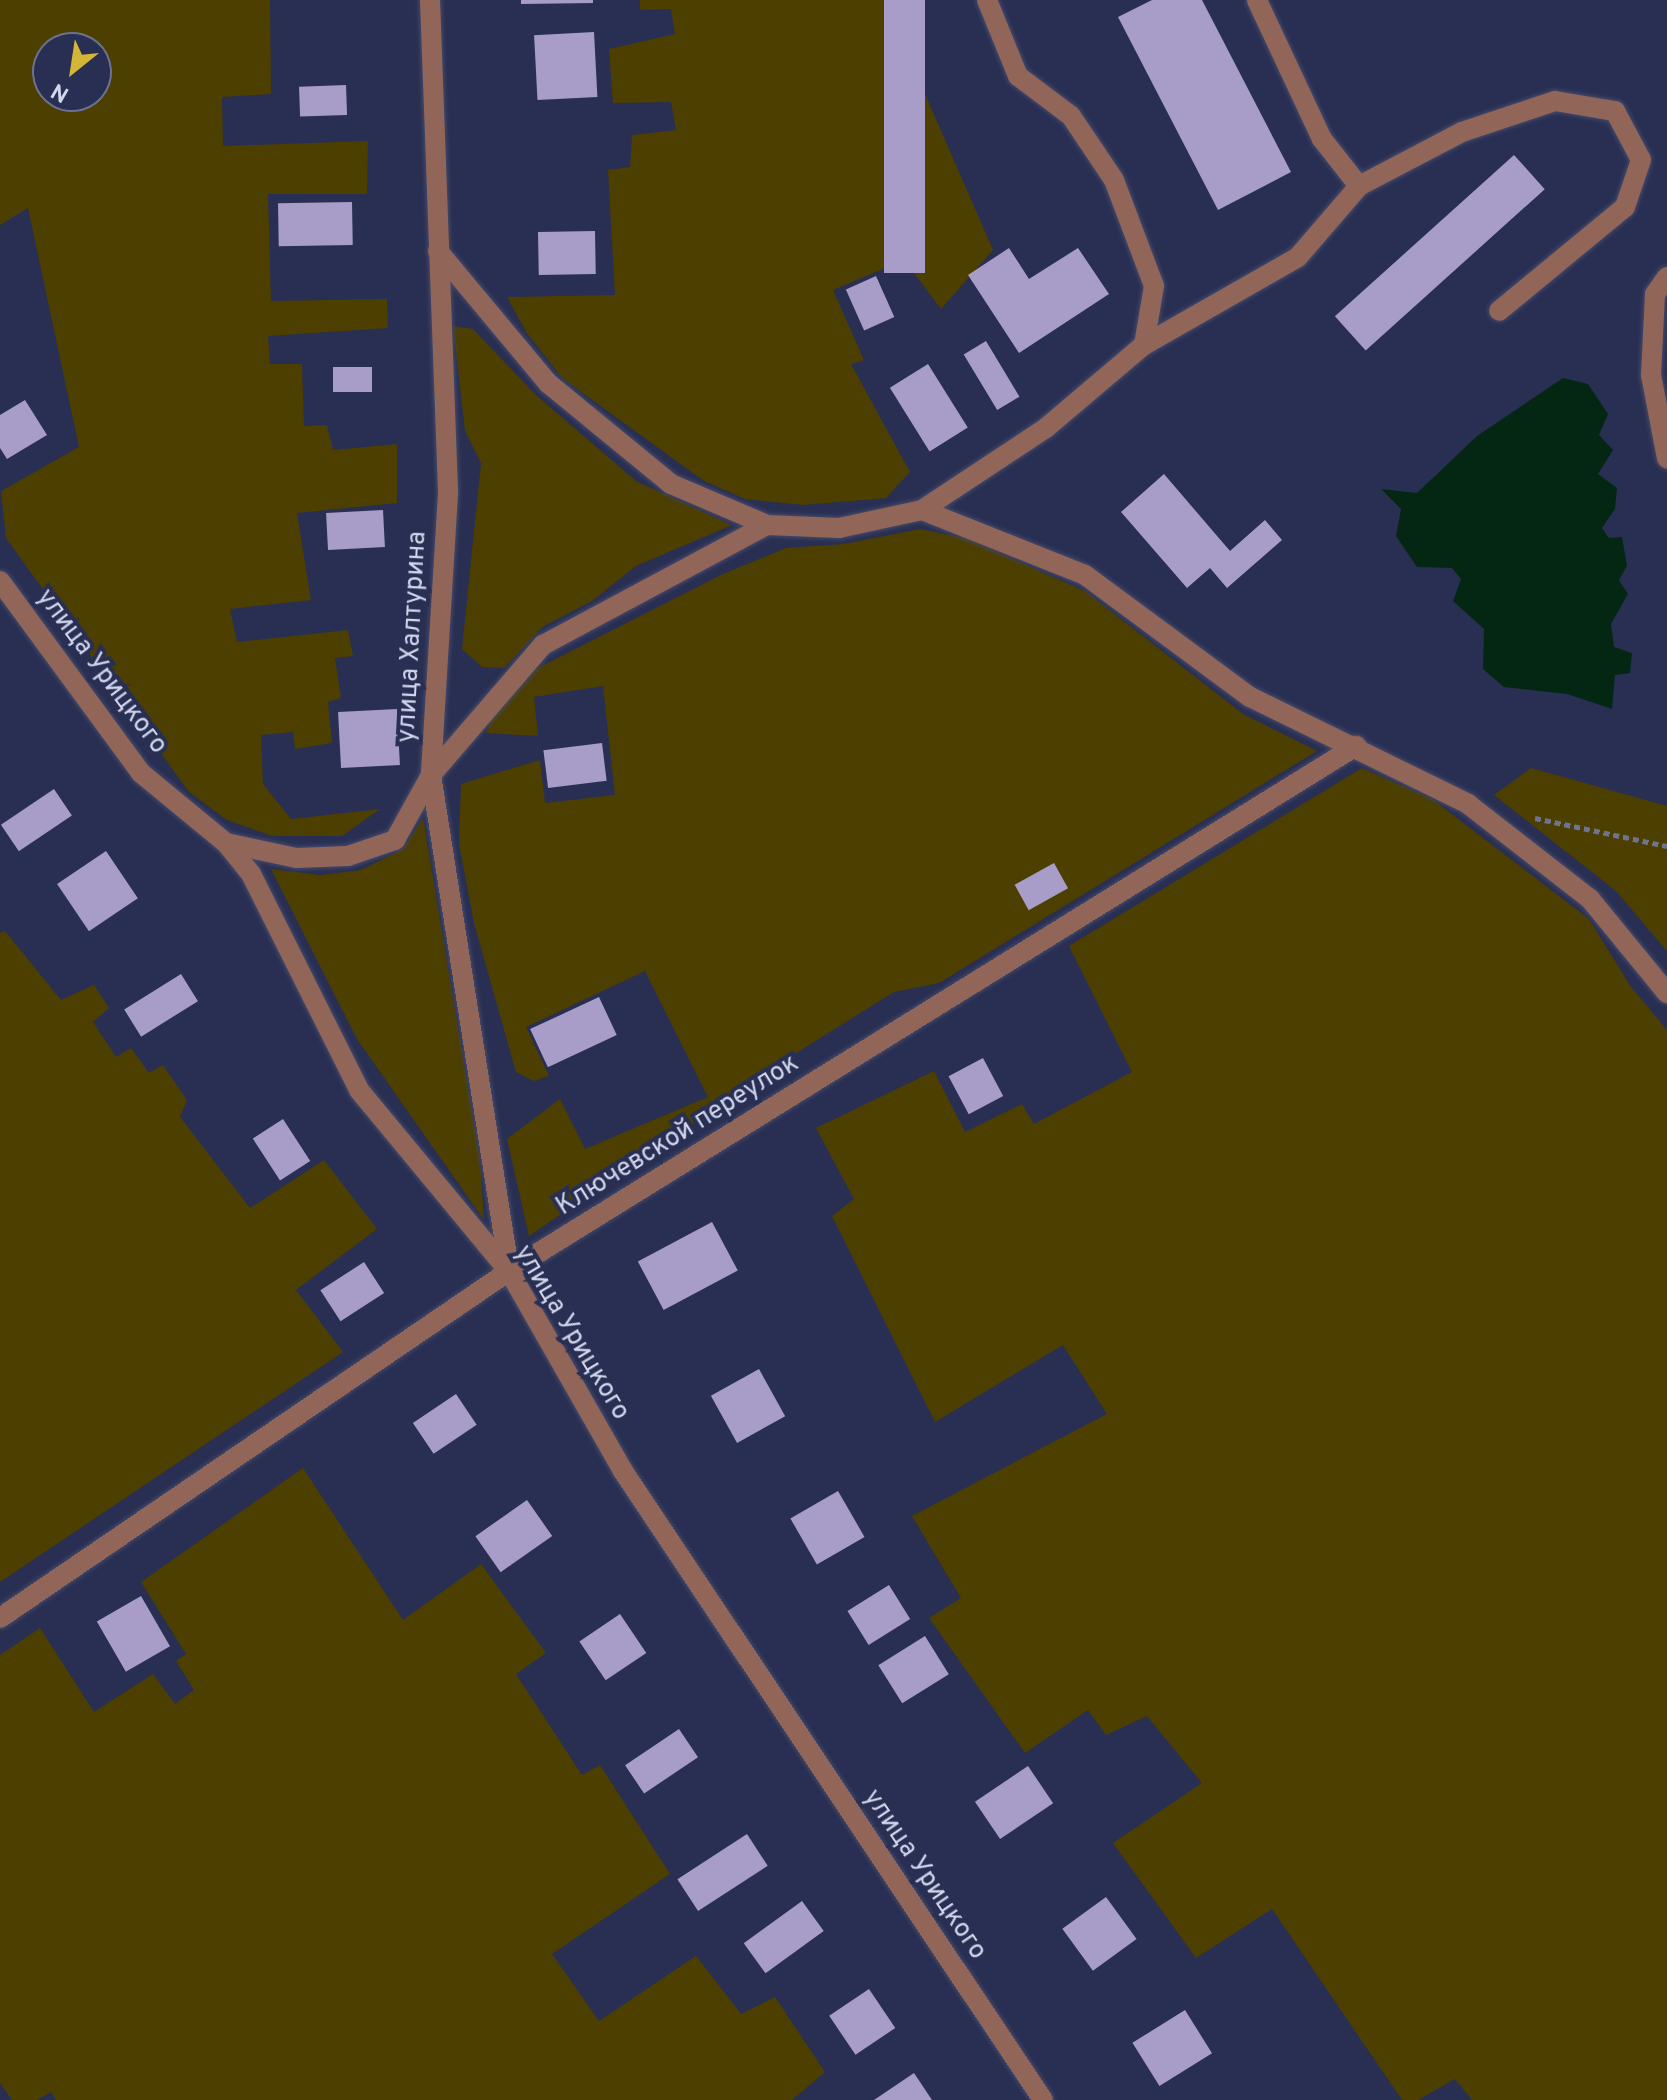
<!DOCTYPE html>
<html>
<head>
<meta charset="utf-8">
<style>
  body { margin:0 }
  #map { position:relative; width:1667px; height:2100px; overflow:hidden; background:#292f52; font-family:Overpass,sans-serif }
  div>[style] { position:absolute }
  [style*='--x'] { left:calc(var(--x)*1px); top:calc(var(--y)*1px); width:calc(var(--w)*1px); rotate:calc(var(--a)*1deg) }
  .green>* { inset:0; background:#4c3f00 }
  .water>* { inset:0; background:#042714 }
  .building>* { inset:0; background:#a79dc8; transform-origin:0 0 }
  .path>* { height:5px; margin-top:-2.5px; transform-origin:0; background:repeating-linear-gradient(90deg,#6e7391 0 6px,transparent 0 10px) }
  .roads { filter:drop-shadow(0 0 2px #444a6b) drop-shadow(0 0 2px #444a6b) }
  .minor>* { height:20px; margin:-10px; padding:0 10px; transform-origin:10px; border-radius:10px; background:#926559 }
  span { translate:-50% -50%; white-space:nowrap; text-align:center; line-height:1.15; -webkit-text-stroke:8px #292f52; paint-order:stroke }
  .street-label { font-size:26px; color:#d1d6ed }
  .north { position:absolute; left:32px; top:32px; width:80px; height:80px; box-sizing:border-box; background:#292f52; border:2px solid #6c7290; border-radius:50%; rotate:210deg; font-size:22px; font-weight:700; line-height:32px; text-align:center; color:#d1d6ed }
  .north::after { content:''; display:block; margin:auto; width:28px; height:36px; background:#d3b635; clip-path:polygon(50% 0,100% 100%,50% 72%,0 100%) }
</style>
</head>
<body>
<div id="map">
  <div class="green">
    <i style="clip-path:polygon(evenodd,0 0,270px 0,271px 94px,222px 97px,223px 146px,368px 141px,367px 194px,268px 194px,271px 301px,387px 299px,388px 328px,268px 336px,270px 364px,302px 364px,304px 426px,327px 425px,333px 450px,397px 444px,397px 503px,297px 513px,311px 600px,230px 609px,237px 642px,348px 630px,353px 656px,335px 658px,341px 698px,328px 702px,332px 743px,295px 749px,293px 732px,261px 735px,263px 784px,291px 819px,380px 809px,342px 836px,272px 836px,227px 820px,189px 792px,6px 538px,1px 491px,79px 447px,28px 208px,0 225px,0 0,48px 48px,96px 48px,96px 96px,48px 96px,48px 48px)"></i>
    <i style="clip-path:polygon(640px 0,884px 0,993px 250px,941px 309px,904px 260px,833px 290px,864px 360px,851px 364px,910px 472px,886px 498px,803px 505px,745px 499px,704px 481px,562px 378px,526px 332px,507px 297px,615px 295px,608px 170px,630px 167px,632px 135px,676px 130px,671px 102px,613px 103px,609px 49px,675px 34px,671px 9px,640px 10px)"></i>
    <i style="clip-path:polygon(453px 326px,473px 329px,536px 395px,636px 481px,732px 525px,636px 566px,592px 601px,544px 626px,504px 668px,482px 667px,462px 649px,481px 463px,465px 431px)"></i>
    <i style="clip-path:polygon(920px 529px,965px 538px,1085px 591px,1243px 714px,1317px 751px,939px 983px,894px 992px,769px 1070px,529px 1236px,507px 1139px,560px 1099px,585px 1149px,708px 1097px,645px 971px,526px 1027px,549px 1076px,534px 1081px,516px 1072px,474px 923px,459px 844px,461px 784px,540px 760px,545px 803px,615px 795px,603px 686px,534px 697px,538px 736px,486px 733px,491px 720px,538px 668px,723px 574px,786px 548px,844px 544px)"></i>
    <i style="clip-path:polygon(1362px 768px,1432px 799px,1589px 919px,1631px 987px,1667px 1030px,1667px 2100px,1472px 2100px,1455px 2079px,1418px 2100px,1402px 2100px,1272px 1909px,1196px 1958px,1113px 1843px,1202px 1783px,1147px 1716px,1106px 1735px,1088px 1710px,1025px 1753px,929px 1618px,961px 1598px,912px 1516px,1107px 1414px,1063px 1345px,935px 1422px,832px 1216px,854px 1199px,816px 1128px,934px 1071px,965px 1132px,1022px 1104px,1034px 1124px,1132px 1072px,1069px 946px)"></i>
    <i style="clip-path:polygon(1531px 768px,1667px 806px,1667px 951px,1616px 891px,1494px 795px)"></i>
    <i style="clip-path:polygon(423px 818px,480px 1160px,484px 1220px,357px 1039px,271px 869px,320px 875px,361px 870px,403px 849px)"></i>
    <i style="clip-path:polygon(5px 931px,61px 1000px,94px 985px,109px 1008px,93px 1022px,116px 1057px,131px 1048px,149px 1073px,163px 1065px,187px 1100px,180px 1117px,250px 1208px,324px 1160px,377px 1229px,296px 1290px,343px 1352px,0 1582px,0 933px)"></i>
    <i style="clip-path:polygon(303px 1468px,403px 1620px,481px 1564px,546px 1653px,516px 1674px,582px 1775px,600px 1765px,670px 1874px,552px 1954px,599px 2021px,696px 1956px,741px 2014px,775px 1997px,825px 2072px,792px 2100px,56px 2100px,51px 2092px,37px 2100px,12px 2100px,0 2083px,0 1655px,40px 1628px,94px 1712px,153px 1674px,175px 1704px,194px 1690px,176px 1661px,186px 1654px,141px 1582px)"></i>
  </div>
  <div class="water">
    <i style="clip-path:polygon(1563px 378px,1588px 384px,1608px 414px,1599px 435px,1613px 450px,1598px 474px,1617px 488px,1615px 509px,1602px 528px,1609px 538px,1622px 537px,1627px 566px,1619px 580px,1628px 594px,1611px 624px,1614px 647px,1632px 653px,1630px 673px,1615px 675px,1612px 709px,1567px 694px,1504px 687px,1483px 669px,1484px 629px,1453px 601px,1461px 579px,1452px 568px,1417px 567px,1396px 536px,1401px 509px,1381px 489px,1417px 493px,1477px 436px)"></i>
  </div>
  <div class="building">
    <i style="clip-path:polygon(521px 0,593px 0,593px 3px,521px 4px)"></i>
    <i style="left:884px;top:0;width:41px;height:273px"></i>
    <i style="clip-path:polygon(1152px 0,1202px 0,1291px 172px,1218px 210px,1118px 17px)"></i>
    <i style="left:594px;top:32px;width:65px;height:60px;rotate:87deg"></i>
    <i style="left:346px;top:85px;width:30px;height:47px;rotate:88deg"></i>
    <i style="left:1514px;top:155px;width:46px;height:241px;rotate:48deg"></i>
    <i style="left:352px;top:202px;width:43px;height:74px;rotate:89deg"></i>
    <i style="left:595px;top:231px;width:43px;height:57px;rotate:89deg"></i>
    <i style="clip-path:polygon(1009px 248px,1029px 279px,1078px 248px,1109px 294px,1019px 353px,968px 275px)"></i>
    <i style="left:876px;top:276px;width:45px;height:33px;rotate:66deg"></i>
    <i style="left:986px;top:341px;width:65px;height:26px;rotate:59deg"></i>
    <i style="left:928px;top:364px;width:75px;height:45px;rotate:58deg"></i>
    <i style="left:333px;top:367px;width:39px;height:25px"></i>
    <i style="clip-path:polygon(25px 400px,47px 435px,7px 459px,0 448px,0 415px)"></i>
    <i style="clip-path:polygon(1164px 474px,1230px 551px,1265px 520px,1282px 540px,1227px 588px,1210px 568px,1187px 588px,1121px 512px)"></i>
    <i style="left:383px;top:510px;width:37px;height:57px;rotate:87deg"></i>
    <i style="left:397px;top:709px;width:56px;height:59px;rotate:87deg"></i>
    <i style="left:602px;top:743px;width:38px;height:59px;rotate:83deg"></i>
    <i style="left:54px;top:789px;width:32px;height:64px;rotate:56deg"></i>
    <i style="left:106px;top:851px;width:57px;height:59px;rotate:56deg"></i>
    <i style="left:1054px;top:863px;width:29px;height:45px;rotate:61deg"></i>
    <i style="left:181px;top:974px;width:32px;height:67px;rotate:58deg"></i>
    <i style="left:599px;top:997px;width:42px;height:76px;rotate:65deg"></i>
    <i style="left:983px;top:1058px;width:43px;height:39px;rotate:62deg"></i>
    <i style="left:283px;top:1119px;width:50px;height:36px;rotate:57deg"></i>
    <i style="left:712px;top:1222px;width:55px;height:84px;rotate:62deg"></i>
    <i style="left:364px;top:1262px;width:37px;height:52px;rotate:57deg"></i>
    <i style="left:759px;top:1369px;width:54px;height:55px;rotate:61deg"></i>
    <i style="left:456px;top:1394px;width:37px;height:52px;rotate:56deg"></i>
    <i style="left:838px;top:1491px;width:53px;height:55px;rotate:60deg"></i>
    <i style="left:527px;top:1500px;width:44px;height:63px;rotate:55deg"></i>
    <i style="left:889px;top:1585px;width:40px;height:49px;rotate:58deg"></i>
    <i style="left:141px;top:1596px;width:58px;height:51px;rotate:60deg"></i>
    <i style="left:620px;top:1614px;width:47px;height:49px;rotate:56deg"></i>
    <i style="left:925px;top:1636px;width:45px;height:55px;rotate:58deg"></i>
    <i style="left:679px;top:1729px;width:34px;height:65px;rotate:56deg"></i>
    <i style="left:1028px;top:1766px;width:45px;height:64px;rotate:56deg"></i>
    <i style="left:747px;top:1834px;width:38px;height:83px;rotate:57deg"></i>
    <i style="left:1106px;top:1897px;width:52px;height:54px;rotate:54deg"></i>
    <i style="left:802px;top:1901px;width:37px;height:72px;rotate:54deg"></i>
    <i style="left:869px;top:1989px;width:47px;height:48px;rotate:56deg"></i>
    <i style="left:1185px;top:2010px;width:51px;height:62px;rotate:58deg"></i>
    <i style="clip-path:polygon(914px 2073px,932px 2100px,874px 2100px)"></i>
  </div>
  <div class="path">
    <i style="--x:1535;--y:818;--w:135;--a:12"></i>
  </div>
  <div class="roads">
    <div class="minor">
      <i style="--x:430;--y:0;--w:494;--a:87.9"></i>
      <i style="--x:448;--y:494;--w:282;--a:93.5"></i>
      <i style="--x:431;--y:775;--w:500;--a:81.03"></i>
      <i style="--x:987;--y:0;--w:82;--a:67.8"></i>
      <i style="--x:1018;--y:76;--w:66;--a:37"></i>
      <i style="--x:1071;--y:116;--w:77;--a:56.1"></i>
      <i style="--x:1114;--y:180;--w:113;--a:69.3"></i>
      <i style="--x:1154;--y:286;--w:60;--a:99.6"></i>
      <i style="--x:1359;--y:186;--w:116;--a:-27.7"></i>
      <i style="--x:1462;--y:132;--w:98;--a:-18.4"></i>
      <i style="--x:1555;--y:101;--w:61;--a:9.5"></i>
      <i style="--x:1615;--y:111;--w:55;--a:62"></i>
      <i style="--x:1641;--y:160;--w:50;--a:108.8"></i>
      <i style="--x:1625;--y:207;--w:163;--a:140.5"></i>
      <i style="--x:438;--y:251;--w:172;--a:50.2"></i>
      <i style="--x:548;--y:383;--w:159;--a:39.4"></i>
      <i style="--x:671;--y:484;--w:104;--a:23.1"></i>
      <i style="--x:1667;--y:277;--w:21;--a:125"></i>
      <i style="--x:1655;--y:294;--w:81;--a:92.8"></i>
      <i style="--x:1651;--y:375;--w:85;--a:79.1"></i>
      <i style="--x:922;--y:510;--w:149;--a:-33.5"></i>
      <i style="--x:1046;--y:428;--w:128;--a:-40.3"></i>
      <i style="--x:1144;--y:345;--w:177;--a:-29.7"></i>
      <i style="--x:1298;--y:257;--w:94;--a:-49.3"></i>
      <i style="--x:1359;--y:186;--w:60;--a:-128.2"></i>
      <i style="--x:1322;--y:139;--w:153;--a:-115.1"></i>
      <i style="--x:0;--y:581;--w:238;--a:53.7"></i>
      <i style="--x:141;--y:773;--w:110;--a:39.5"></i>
      <i style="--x:226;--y:843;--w:40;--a:51"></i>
      <i style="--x:251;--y:874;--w:241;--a:63.4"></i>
      <i style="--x:359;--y:1090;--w:235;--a:50.4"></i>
      <i style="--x:509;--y:1271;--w:230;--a:60.3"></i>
      <i style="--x:623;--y:1471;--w:756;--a:56.27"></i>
      <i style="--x:226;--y:843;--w:72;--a:12.1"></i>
      <i style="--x:296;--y:858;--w:52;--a:-2.2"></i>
      <i style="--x:348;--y:856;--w:50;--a:-18.8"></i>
      <i style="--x:395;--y:840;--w:74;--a:-61"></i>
      <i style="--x:431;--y:775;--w:172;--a:-49.3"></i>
      <i style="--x:543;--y:645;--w:254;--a:-28.2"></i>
      <i style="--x:767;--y:525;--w:72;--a:2.4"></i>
      <i style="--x:839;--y:528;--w:85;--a:-12.2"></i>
      <i style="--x:922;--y:510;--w:175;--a:21.7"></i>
      <i style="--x:1085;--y:575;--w:205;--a:36.5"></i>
      <i style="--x:1250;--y:697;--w:243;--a:26.1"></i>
      <i style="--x:1468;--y:804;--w:155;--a:37.9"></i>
      <i style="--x:1590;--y:899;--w:122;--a:50.7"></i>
      <i style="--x:0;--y:1618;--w:616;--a:-34.28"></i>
      <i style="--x:509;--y:1271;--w:997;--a:-31.79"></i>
    </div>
  </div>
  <div class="street-label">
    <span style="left:413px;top:637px;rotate:-87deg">улица Халтурина</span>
    <span style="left:101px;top:672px;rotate:53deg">улица Урицкого</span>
    <span style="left:678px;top:1136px;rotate:-32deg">Ключевской переулок</span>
    <span style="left:571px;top:1333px;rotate:59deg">улица Урицкого</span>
    <span style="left:924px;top:1875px;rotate:56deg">улица Урицкого</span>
  </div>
  <div class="north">N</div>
</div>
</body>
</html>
